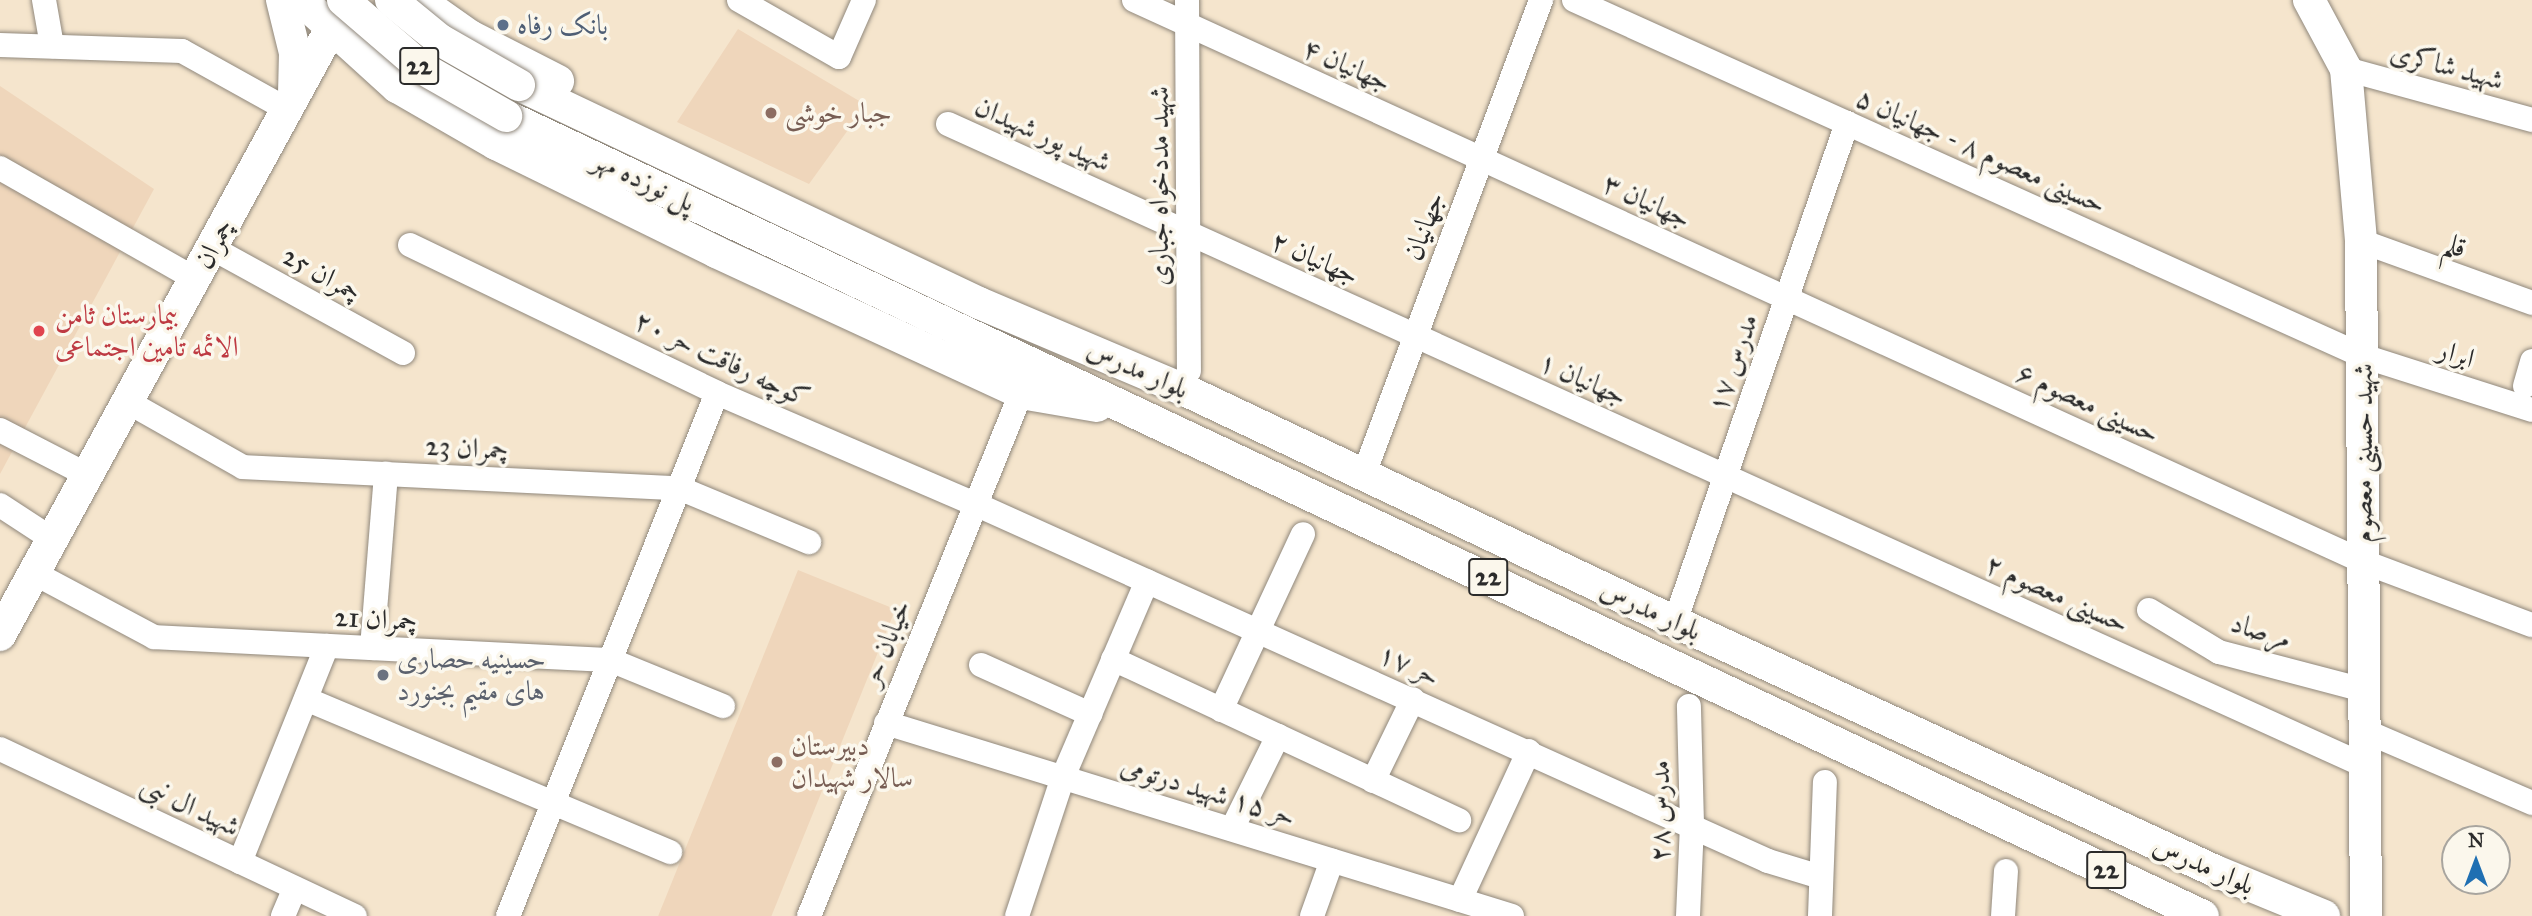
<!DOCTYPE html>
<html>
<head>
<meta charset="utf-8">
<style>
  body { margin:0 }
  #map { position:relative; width:2532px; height:916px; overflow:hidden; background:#f5e5cd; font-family:"IM FELL Great Primer",Amiri,serif }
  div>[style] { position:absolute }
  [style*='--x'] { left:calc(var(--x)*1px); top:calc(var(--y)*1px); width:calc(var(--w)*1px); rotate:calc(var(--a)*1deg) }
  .built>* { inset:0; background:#efd6bb; transform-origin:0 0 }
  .roads { filter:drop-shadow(0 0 2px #90887c) drop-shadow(0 0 2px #90887c) }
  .minor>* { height:24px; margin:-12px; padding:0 12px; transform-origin:12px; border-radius:12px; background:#fff }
  .major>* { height:32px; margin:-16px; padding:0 16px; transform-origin:16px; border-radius:16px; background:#fff }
  .bridges { filter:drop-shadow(0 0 2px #90887c) drop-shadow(0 0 2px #90887c) }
  .major-bridge>* { height:32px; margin:-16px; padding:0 16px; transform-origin:16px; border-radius:16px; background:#fff }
  .dots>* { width:19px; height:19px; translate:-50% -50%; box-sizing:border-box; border:4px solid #fbf7ec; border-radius:50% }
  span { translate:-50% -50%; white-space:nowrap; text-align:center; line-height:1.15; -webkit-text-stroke:7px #fbf7ec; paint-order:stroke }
  .shield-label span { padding:2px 5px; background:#fbf7ec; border:2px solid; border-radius:5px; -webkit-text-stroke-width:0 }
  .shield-label { font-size:26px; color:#2b2b2b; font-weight:700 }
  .service-label { font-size:28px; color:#4e5e75 }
  .left { translate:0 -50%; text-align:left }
  .street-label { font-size:28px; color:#2b2b2b }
  .education-label { font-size:28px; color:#785e54 }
  .health-label { font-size:28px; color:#be3a42 }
  .worship-label { font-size:28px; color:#5b616d }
  .north { position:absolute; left:2441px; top:825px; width:70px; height:70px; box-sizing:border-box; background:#fbf7ec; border:2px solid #a8a59f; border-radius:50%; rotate:0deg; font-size:19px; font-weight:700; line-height:28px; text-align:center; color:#2b2b2b }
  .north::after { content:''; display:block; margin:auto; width:24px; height:32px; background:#1f6fb2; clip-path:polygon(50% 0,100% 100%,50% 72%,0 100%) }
</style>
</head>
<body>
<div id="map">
  <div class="built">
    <i style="clip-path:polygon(738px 29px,866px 105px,809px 184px,677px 122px)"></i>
    <i style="clip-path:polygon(0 86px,154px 189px,0 474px)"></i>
    <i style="left:798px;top:570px;width:105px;height:373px;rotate:22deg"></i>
  </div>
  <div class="roads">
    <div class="minor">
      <i style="--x:44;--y:0;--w:47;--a:80.1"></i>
      <i style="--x:739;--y:0;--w:115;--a:29.7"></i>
      <i style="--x:839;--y:57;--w:62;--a:-66.3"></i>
      <i style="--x:1134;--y:0;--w:1352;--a:24.56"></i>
      <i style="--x:2364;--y:562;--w:179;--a:20.6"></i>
      <i style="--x:1187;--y:0;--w:371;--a:89.7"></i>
      <i style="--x:1574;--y:0;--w:866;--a:24.29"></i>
      <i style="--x:2363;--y:356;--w:177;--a:17.7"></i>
      <i style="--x:0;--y:45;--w:182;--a:1.9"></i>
      <i style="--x:182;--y:51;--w:121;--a:29.1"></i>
      <i style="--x:2346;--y:69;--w:193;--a:15.3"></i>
      <i style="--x:948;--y:124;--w:1556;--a:24.37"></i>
      <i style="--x:0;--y:168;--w:224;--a:29.6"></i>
      <i style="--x:2361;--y:241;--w:182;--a:19.9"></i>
      <i style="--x:410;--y:245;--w:341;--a:25.7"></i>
      <i style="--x:717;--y:393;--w:279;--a:23.3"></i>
      <i style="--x:973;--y:503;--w:872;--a:24.24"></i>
      <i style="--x:1768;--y:861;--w:55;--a:16.8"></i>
      <i style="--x:212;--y:248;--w:218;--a:28.8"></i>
      <i style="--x:2525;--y:386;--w:26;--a:-74"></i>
      <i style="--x:128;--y:402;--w:132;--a:29.5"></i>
      <i style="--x:243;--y:467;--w:437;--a:2.8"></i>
      <i style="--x:679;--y:488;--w:141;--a:22.6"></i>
      <i style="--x:0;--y:430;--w:98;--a:27.3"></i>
      <i style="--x:1364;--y:474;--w:506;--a:-69.52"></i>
      <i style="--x:0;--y:505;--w:62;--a:33.2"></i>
      <i style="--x:34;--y:573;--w:136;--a:28.1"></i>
      <i style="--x:154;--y:637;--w:457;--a:2.9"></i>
      <i style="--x:610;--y:660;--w:122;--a:22.2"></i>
      <i style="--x:2149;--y:610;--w:82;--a:31"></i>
      <i style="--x:2219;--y:652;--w:150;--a:14.7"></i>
      <i style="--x:1675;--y:622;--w:528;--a:-70.98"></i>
      <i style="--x:372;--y:648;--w:175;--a:-85.4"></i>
      <i style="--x:1113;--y:659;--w:382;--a:25"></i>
      <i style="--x:981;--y:665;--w:120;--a:24.2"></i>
      <i style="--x:306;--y:699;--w:395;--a:22.8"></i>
      <i style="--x:1221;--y:710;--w:194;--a:-65"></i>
      <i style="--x:886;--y:723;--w:655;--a:17.13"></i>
      <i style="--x:2365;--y:731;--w:182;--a:23.3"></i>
      <i style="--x:0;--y:749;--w:392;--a:25.2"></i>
      <i style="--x:1373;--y:781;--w:91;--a:-64"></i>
      <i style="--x:1232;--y:829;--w:104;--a:-63.7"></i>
      <i style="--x:240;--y:862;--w:233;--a:-68.1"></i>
      <i style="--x:1460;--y:900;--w:164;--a:-65.2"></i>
      <i style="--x:283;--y:916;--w:30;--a:-67"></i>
      <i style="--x:508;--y:916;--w:563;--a:-68.22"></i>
      <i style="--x:809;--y:916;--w:564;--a:-67.93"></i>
      <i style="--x:1017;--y:916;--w:146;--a:-71.7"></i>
      <i style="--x:1063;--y:777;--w:213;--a:-66.8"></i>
      <i style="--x:1312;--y:916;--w:59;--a:-70.3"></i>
      <i style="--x:1688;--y:916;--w:92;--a:-87.5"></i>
      <i style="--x:1692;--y:824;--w:118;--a:-91.5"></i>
      <i style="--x:1820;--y:916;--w:134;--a:-87.9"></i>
      <i style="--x:2003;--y:916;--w:45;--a:-86.2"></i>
    </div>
    <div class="major">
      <i style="--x:282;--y:0;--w:55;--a:76.2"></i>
      <i style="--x:295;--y:53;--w:42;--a:91.4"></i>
      <i style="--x:301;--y:0;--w:130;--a:42.2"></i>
      <i style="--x:397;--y:87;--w:114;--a:29.9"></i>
      <i style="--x:496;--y:144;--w:245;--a:26.1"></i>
      <i style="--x:716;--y:252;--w:336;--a:24.8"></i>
      <i style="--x:1021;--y:393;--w:77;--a:9.7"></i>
      <i style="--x:419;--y:0;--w:62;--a:35.2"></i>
      <i style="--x:470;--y:36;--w:99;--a:27.1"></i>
      <i style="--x:2309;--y:0;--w:78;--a:61.8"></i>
      <i style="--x:2346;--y:69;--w:173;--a:85"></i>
      <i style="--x:2361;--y:241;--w:675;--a:89.58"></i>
      <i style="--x:519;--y:85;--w:509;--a:25.36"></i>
      <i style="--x:979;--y:303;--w:228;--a:23"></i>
      <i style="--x:1189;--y:392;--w:538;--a:25.33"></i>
      <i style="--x:1675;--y:622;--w:595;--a:24.75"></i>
      <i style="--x:2215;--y:871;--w:118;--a:22.4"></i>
      <i style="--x:506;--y:116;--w:1876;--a:25.24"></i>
      <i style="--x:0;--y:635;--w:710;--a:-61.38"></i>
    </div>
  </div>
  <div class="bridges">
    <div class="major-bridge">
      <i style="--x:343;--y:0;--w:104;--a:40.7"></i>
      <i style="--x:422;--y:68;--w:97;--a:29.7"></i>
      <i style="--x:391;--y:0;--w:63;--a:39.2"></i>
      <i style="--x:440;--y:40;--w:91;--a:29.7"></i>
    </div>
  </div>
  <div class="dots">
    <i style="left:503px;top:25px;background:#5c6f8a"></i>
    <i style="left:771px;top:113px;background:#8d6e63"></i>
    <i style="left:39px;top:331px;background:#e0444e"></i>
    <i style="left:383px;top:675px;background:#6b7280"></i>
    <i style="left:777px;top:762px;background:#8d6e63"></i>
  </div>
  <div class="shield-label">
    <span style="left:419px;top:66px">22</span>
    <span style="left:1488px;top:577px">22</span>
    <span style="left:2106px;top:870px">22</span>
  </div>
  <div class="service-label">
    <span class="left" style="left:517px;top:25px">بانک رفاه</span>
  </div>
  <div class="street-label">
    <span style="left:1347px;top:65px;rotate:24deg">جهانیان ۴</span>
    <span style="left:2447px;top:66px;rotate:15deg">شهید شاکری</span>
    <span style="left:1043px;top:134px;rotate:24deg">شهید پور شهیدان</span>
    <span style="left:1981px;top:151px;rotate:24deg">حسینی معصوم ۸ - جهانیان ۵</span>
    <span style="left:644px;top:181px;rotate:25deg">پل نوزده مهر</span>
    <span style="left:1159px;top:186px;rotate:-90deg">شهید مددخواه جباری</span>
    <span style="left:1647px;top:201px;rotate:25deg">جهانیان ۳</span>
    <span style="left:1424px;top:226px;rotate:-70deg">جهانیان</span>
    <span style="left:214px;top:244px;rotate:-61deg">چمران</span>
    <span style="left:2455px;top:246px;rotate:19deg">قلم</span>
    <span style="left:1315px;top:258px;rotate:24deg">جهانیان ۲</span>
    <span style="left:322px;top:274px;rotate:29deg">چمران 25</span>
    <span style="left:2456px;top:354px;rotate:18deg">ابرار</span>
    <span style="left:722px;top:359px;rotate:25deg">کوچه رفاقت حر ۲۰</span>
    <span style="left:1733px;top:363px;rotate:-71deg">مدرس ۱۷</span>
    <span style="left:1138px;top:369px;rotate:24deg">بلوار مدرس</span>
    <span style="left:1583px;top:379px;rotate:24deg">جهانیان ۱</span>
    <span style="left:2088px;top:403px;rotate:25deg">حسینی معصوم ۶</span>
    <span style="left:467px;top:448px;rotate:3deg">چمران 23</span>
    <span style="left:2363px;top:453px;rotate:-90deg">شهید حسینی معصوم</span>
    <span style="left:2057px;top:594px;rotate:24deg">حسینی معصوم ۲</span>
    <span style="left:1651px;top:610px;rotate:25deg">بلوار مدرس</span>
    <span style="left:376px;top:619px;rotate:3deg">چمران 21</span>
    <span style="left:2261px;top:631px;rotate:17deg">مرصاد</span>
    <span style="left:886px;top:643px;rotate:-68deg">خیابان حر</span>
    <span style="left:1409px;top:665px;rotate:24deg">حر ۱۷</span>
    <span style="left:1208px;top:791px;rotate:17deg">حر ۱۵ شهید درتومی</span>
    <span style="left:190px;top:806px;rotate:25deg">شهید ال نبی</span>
    <span style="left:1660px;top:811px;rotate:-90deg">مدرس ۲۸</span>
    <span style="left:2204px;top:865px;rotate:24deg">بلوار مدرس</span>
  </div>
  <div class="education-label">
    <span class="left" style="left:785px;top:113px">جبار خوشی</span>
    <span class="left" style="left:791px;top:762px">دبیرستان<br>سالار شهیدان</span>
  </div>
  <div class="health-label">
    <span class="left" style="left:55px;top:331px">بیمارستان ثامن<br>الائمه تامین اجتماعی</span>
  </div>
  <div class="worship-label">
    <span class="left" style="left:397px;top:675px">حسینیه حصاری<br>های مقیم بجنورد</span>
  </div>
  <div class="north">N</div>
</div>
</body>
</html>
